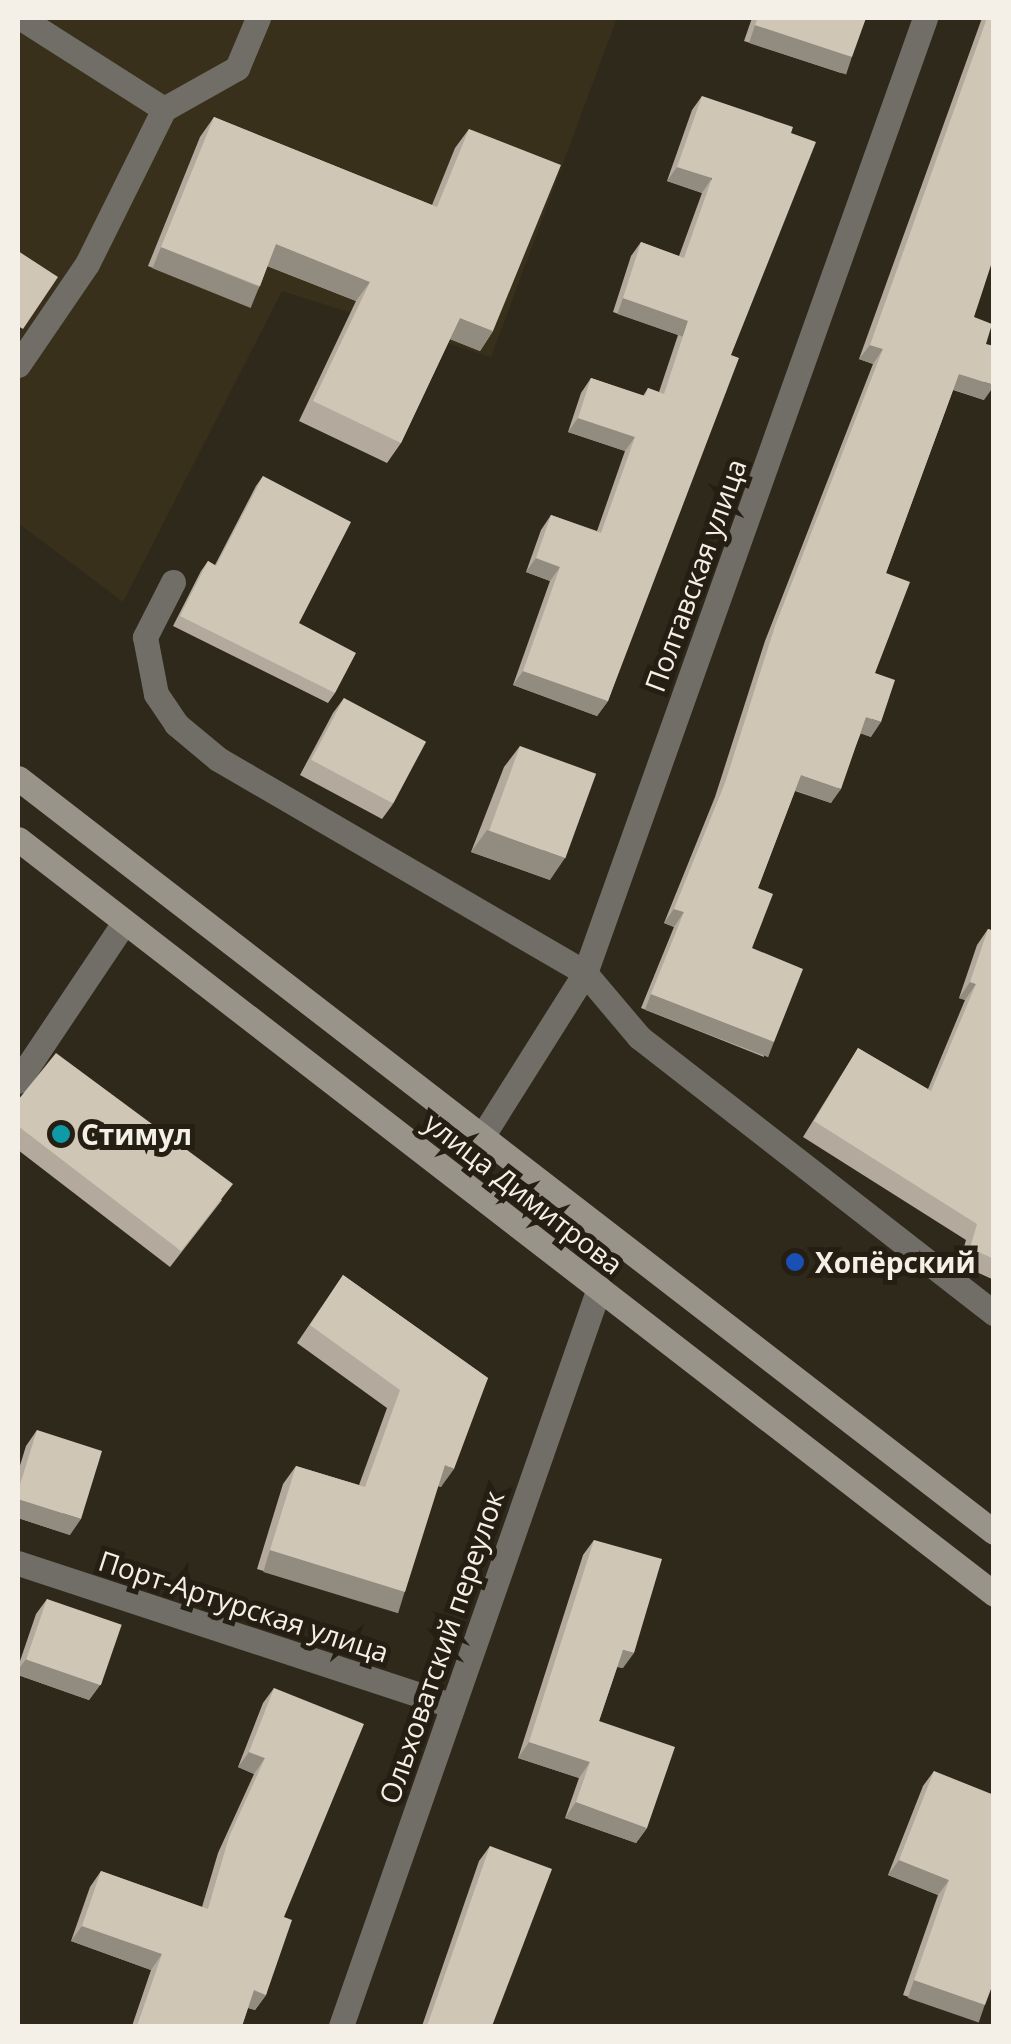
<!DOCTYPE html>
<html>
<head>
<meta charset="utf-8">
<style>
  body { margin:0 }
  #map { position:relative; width:1011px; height:2044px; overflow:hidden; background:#2f291c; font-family:"Open Sans",sans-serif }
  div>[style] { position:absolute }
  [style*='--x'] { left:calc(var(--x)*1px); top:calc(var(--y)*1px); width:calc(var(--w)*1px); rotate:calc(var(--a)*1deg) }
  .built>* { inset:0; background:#39301c }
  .lane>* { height:25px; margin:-12.5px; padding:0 12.5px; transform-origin:12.5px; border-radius:12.5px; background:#716e67 }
  .street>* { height:25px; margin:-12.5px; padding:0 12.5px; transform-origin:12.5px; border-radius:12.5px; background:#716e67 }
  .secondary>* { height:25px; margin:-12.5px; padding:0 12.5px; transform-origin:12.5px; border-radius:12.5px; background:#999489 }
  .wall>* { inset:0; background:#b3aa9d }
  .shaded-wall>* { inset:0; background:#928b7f; transform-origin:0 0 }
  .building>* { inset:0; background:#d0c6b6; transform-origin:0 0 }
  .dots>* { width:28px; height:28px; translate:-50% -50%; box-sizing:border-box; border:5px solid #251f13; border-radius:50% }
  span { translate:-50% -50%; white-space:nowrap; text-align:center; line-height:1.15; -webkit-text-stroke:10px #251f13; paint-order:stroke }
  .street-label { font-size:28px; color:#f4f0e8 }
  .poi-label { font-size:28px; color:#f4f0e8; font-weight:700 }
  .left { translate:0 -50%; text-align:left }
  .frame { position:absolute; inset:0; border:20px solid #f4f0e8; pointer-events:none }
</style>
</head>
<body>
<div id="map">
  <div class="built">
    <i style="clip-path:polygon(18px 18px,617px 18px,491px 357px,282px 291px,123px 602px,18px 523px)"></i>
  </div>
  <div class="lane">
    <i style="--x:21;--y:18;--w:169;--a:32.5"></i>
    <i style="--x:18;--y:365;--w:122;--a:-55.7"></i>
    <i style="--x:87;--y:264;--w:173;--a:-63.6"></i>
    <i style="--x:164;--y:109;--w:84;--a:-29.3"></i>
    <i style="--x:237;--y:68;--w:54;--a:-67.2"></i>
    <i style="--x:173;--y:582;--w:62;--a:117"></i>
    <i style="--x:145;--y:637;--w:58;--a:79.1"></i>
    <i style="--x:156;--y:694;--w:36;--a:56"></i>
    <i style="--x:176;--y:724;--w:55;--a:39.8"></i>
    <i style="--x:218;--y:759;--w:425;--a:30.2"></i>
    <i style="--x:585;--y:973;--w:84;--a:49.8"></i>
    <i style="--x:639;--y:1037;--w:450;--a:37.9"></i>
  </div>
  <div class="street">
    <i style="--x:18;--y:1081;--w:189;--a:-56.2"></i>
    <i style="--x:483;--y:1135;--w:191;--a:-57.8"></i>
    <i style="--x:585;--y:973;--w:1014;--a:-70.4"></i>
    <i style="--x:18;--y:1563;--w:457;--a:18.2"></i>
    <i style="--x:341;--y:2026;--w:782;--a:-70.73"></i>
  </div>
  <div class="secondary">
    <i style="--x:18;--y:778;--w:1233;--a:37.69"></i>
    <i style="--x:18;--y:839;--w:1234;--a:37.72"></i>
  </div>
  <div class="wall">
    <i style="clip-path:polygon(752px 18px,866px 18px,841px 73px,744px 41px)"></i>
    <i style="clip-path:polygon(982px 18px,994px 18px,974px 317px,986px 344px,984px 400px,953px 390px,886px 573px,875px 673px,871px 737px,861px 733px,831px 803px,795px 791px,758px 888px,752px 948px,764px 1057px,641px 1008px,674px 927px,664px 923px,715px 797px,765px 641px,873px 364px,859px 359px)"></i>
    <i style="clip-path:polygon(702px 96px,731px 355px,608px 701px,597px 716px,513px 685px,550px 581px,526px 572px,541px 530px,551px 515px,597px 531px,625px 451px,568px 432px,581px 393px,591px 378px,643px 396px,648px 388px,659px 392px,678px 335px,613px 312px,631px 256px,641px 242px,679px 256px,702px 193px,667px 181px,692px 110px)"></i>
    <i style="clip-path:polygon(214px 117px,432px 205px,455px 148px,469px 129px,493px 331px,480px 351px,450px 339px,401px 443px,387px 463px,299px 421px,356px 301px,267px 266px,260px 286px,246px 305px,148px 266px,200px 137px)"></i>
    <i style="clip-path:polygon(263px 476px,299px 623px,335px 693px,328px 703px,173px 626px,201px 571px,208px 561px,215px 565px,256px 486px)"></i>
    <i style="clip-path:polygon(344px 698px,393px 804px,382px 819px,300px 775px,333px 713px)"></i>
    <i style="clip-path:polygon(520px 746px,550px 880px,471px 852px,504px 767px)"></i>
    <i style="clip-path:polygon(988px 929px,994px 931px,994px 1280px,959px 1264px,966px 1240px,803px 1137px,858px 1048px,928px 1089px,965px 1000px,959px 998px,977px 945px)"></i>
    <i style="clip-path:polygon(18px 1100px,222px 1200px,170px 1267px,18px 1150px)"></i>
    <i style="clip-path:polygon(343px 1275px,488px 1378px,441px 1487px,438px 1486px,392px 1610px,257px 1569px,283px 1484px,296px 1466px,359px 1485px,387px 1408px,297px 1343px)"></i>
    <i style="clip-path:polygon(37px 1430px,70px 1535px,18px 1518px,18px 1472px,26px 1446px)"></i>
    <i style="clip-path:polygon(594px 1540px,623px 1668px,617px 1667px,599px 1721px,647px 1828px,636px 1843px,565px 1818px,579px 1778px,518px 1758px,583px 1555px)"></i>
    <i style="clip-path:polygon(47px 1599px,100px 1685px,89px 1700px,18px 1675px,18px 1667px,36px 1614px)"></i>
    <i style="clip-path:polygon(274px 1688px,284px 1917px,266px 1995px,255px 2010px,248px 2008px,242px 2026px,132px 2026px,151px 1970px,71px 1941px,90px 1887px,101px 1871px,202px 1907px,218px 1853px,254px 1774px,238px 1767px,263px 1703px)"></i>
    <i style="clip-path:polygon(934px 1771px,974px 2020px,903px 1995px,938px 1895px,888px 1875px,923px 1786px)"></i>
    <i style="clip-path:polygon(490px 1846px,492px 2026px,422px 2026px,479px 1861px)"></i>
  </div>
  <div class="shaded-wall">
    <i style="left:755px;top:25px;width:102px;height:19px;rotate:18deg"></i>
    <i style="clip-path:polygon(677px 167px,712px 178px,702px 193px,667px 181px)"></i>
    <i style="clip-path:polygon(276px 244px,370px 282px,356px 301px,262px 264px)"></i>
    <i style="left:161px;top:247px;width:106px;height:23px;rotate:22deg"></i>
    <i style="left:623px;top:298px;width:69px;height:17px;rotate:19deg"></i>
    <i style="clip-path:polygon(460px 318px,493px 331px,480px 351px,447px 338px)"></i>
    <i style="clip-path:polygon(870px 345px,883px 349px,873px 364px,859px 359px)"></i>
    <i style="clip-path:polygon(959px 374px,994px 385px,994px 386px,984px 400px,949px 388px)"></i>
    <i style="clip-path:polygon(578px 418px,635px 437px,625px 451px,568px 432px)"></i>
    <i style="clip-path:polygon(536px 558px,560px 567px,550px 581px,526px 572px)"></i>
    <i style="clip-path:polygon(523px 671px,608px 701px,597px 716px,513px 685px)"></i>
    <i style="clip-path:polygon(866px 717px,881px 722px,871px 737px,856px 732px)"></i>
    <i style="clip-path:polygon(801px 775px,841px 789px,831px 803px,791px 789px)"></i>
    <i style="clip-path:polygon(487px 830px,565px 858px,550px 880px,471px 852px)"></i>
    <i style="clip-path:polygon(674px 909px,684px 912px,674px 927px,664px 923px)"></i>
    <i style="clip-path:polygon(970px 982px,976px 984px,965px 1000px,959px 998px)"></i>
    <i style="left:651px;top:994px;width:132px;height:17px;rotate:21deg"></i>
    <i style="clip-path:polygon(445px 1465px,454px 1469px,441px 1487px,432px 1483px)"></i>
    <i style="clip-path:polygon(18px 1499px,81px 1519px,70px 1535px,18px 1518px)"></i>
    <i style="left:270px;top:1550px;width:141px;height:23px;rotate:17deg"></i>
    <i style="clip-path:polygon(623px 1650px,634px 1653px,623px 1668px,612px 1665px)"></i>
    <i style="clip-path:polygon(26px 1659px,100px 1685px,89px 1700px,18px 1675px,18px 1670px)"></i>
    <i style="clip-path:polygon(529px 1742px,590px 1762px,579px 1778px,518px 1758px)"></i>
    <i style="clip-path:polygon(249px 1752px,265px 1758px,254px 1774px,238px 1767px)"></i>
    <i style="clip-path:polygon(576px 1802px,647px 1828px,636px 1843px,565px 1818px)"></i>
    <i style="clip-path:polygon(899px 1860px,949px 1880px,938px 1895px,888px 1875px)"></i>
    <i style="clip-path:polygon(82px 1926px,162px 1954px,151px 1970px,71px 1941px)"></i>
    <i style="left:914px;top:1980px;width:75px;height:19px;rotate:19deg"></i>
    <i style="clip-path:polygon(254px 1990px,266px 1995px,255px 2010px,243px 2006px)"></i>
  </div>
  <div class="building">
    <i style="clip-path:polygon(758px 18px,866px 18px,852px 57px,755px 25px)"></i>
    <i style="clip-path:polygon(987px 18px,994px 18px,994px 256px,974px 317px,992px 324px,986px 344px,994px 346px,994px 385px,959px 374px,886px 573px,910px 582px,875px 673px,895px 680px,881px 722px,866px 717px,841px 789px,801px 775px,758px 888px,773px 894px,752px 948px,803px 969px,774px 1042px,651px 994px,684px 912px,674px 909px,725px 783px,775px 626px,883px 349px,870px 345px)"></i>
    <i style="clip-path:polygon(702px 96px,793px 127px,791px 133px,816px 142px,731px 355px,739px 358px,608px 701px,523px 671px,560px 567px,536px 558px,551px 515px,601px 533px,635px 437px,578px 418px,591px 378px,645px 396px,648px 388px,664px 394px,688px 321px,623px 298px,641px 242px,684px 258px,712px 178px,677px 167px)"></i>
    <i style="clip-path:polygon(214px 117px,437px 207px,469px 129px,561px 165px,493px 331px,460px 318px,401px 443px,313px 401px,370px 282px,276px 244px,260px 286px,161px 247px)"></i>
    <i style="clip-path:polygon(18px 251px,58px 277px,23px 329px,18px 326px)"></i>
    <i style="clip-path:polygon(263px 476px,351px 522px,299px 623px,356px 653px,335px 693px,180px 616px,208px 561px,216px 566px)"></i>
    <i style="left:344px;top:698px;width:93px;height:70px;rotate:28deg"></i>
    <i style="left:520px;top:746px;width:81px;height:90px;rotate:20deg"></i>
    <i style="clip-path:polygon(988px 929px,994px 931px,994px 1259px,970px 1248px,977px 1224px,814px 1121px,858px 1048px,931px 1091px,976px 984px,970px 982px)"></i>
    <i style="clip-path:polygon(56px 1053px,233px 1184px,181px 1251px,18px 1126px,18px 1100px)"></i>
    <i style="clip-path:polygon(343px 1275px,488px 1378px,454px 1469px,445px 1465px,405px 1592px,270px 1550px,296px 1466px,365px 1487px,400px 1390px,310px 1325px)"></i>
    <i style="clip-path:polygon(37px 1430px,102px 1451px,81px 1519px,18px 1499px,18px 1491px)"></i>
    <i style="clip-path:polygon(594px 1540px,662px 1559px,634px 1653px,623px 1650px,599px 1721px,675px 1747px,647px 1828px,576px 1802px,590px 1762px,529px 1742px)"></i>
    <i style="left:47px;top:1599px;width:79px;height:64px;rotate:19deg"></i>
    <i style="clip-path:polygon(274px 1688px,364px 1724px,284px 1917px,292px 1920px,266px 1995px,254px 1990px,242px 2026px,137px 2026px,162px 1954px,82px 1926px,101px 1871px,208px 1909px,229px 1837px,265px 1758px,249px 1752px)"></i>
    <i style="clip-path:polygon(934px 1771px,994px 1795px,994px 1981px,985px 2005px,914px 1980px,949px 1880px,899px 1860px)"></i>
    <i style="clip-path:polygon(490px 1846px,552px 1869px,492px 2026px,427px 2026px)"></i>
  </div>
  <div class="dots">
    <i style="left:61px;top:1134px;background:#0f9aa8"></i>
    <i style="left:795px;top:1262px;background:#1a4fb4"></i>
  </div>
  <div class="street-label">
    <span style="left:695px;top:575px;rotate:-70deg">Полтавская улица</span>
    <span style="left:524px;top:1193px;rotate:38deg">улица Димитрова</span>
    <span style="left:244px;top:1606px;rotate:18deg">Порт-Артурская улица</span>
    <span style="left:441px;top:1647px;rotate:-71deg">Ольховатский переулок</span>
  </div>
  <div class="poi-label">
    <span class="left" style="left:81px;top:1134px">Стимул</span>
    <span class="left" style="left:815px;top:1262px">Хопёрский</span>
  </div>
  <div class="frame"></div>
</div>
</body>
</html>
